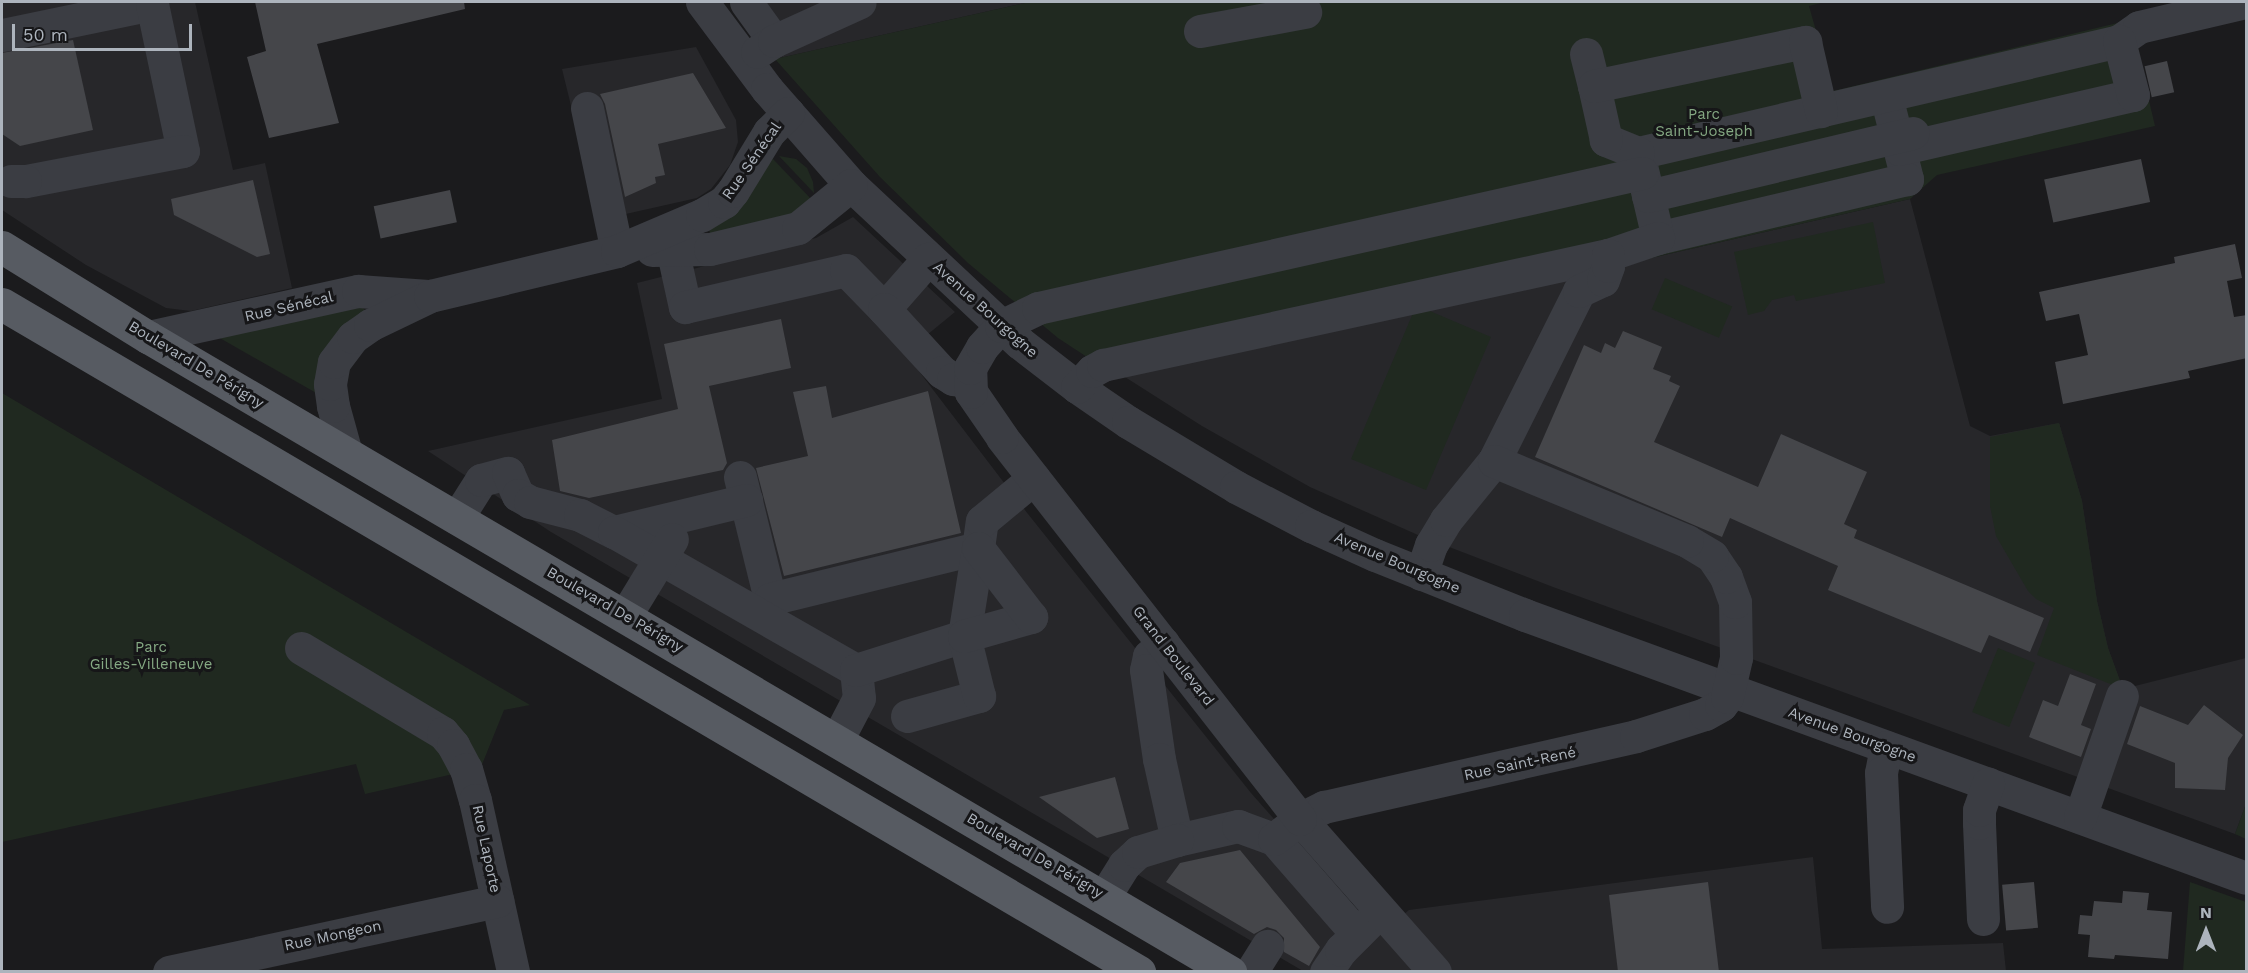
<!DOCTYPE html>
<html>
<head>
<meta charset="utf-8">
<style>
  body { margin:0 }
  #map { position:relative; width:2248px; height:973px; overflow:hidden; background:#1b1b1d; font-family:"Work Sans",sans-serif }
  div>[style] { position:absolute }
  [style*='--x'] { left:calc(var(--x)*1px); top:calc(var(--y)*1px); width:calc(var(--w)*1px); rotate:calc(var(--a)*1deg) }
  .built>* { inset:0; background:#27272a }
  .green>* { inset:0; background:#202920; transform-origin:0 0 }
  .building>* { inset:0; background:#45464a; transform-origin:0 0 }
  .minor>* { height:33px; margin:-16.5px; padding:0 16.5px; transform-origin:16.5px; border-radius:16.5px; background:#3b3d43 }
  .major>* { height:33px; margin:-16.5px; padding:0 16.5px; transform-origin:16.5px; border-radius:16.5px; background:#575b62 }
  span { translate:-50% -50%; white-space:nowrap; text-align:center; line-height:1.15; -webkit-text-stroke:6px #161618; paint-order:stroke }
  .park-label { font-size:15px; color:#85a983 }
  .street-label { font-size:15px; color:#adb4bd }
  .frame { position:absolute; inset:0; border:3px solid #adb4bd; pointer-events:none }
  .north { position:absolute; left:2176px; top:901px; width:60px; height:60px; -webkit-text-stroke:4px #161618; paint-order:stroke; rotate:0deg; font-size:16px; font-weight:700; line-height:24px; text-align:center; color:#adb4bd }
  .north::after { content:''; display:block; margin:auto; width:21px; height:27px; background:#adb4bd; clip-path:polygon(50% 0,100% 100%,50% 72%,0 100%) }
  .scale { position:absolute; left:12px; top:24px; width:180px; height:27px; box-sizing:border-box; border:3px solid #adb4bd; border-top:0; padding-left:8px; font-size:18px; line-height:21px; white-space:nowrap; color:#adb4bd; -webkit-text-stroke:4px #161618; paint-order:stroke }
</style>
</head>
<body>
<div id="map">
  <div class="built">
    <i style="clip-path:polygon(2px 2px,195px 2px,233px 170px,265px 163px,292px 288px,191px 311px,166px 308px,86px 265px,2px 210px)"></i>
    <i style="clip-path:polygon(733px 2px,1029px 2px,775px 59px)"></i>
    <i style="clip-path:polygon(696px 47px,736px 120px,738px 142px,730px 165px,711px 189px,697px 198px,599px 220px,562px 69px)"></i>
    <i style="clip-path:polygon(1910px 199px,1970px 426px,1990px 436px,2059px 423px,2082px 501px,2097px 601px,2108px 648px,2123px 689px,2246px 658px,2246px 804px,2235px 834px,1553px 587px,1418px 535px,1310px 487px,1202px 426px,1114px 370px,1651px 258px)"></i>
    <i style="clip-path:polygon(853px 217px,955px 312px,905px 353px,1028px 514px,1251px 793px,1378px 936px,1409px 910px,1813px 857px,1822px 949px,2003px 943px,2006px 971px,1303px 971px,551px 532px,428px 451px,662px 399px,637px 283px,816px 238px)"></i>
  </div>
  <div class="green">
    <i style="clip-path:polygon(1029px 2px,1825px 2px,1809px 6px,1833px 91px,2130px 20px,2155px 126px,1937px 175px,1910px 199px,1651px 258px,1418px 306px,1491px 337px,1426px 490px,1351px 459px,1416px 306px,1090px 359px,1058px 338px,968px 263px,880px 177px,775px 59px)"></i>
    <i style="clip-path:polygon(779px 156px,796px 159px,807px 168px,813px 182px,814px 193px)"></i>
    <i style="clip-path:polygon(773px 159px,812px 200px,805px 212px,711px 238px,709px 228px)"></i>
    <i style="clip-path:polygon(1873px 222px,1885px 283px,1796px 301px,1794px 295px,1772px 300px,1764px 311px,1748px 315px,1734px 252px)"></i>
    <i style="left:1665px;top:278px;width:73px;height:34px;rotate:23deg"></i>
    <i style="clip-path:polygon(362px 307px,365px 310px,318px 394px,218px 337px)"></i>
    <i style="clip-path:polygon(2px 393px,530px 705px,504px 710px,481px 767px,449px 775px,365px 794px,356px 764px,2px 842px)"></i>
    <i style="clip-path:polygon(2059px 423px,2082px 501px,2097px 601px,2108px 648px,2123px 689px,2037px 655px,2054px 608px,2036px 599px,2028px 591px,1996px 536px,1990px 506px,1990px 437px)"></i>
    <i style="left:1998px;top:648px;width:40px;height:69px;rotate:22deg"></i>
    <i style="clip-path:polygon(2246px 804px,2246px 839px,2235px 834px)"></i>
    <i style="clip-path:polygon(2190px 882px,2246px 902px,2246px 971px,2183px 971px)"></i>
  </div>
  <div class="building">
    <i style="clip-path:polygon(255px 2px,464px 2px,465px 9px,317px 44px,339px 123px,269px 138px,247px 57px,266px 51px)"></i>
    <i style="clip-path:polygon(73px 40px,93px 130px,20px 146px,2px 134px,2px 53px)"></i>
    <i style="left:2167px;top:61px;width:32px;height:23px;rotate:77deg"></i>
    <i style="clip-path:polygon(693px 73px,726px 128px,658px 144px,665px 175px,655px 177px,656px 183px,625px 197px,605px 104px,600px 94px)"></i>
    <i style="left:2141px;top:159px;width:44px;height:99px;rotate:78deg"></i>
    <i style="clip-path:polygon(253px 180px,270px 254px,257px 257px,174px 215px,171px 199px)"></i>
    <i style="left:450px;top:190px;width:33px;height:78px;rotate:78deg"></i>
    <i style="clip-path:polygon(2235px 244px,2242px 278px,2227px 281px,2234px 317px,2247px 315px,2247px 358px,2188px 371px,2190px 378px,2063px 404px,2055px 362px,2088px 355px,2079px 314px,2046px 321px,2039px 292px,2175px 263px,2174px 257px)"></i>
    <i style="clip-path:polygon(781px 319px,791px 368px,709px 386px,727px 463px,723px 470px,589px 498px,560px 491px,552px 440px,678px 409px,664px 344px)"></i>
    <i style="clip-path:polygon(1623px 331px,1662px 347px,1653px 369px,1671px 376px,1669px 381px,1680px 386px,1654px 442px,1758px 487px,1781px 434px,1867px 472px,1844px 524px,1857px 530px,1854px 538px,2044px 618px,2030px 652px,1989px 635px,1981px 653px,1828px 590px,1838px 566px,1779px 540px,1730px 518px,1722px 537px,1535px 457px,1584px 345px,1601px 353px,1605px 343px,1615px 348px)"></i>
    <i style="clip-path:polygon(826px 386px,832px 418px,928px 391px,961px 533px,784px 576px,756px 468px,808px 456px,793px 392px)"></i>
    <i style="clip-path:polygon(2070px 674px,2096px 684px,2081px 725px,2091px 729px,2081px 757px,2029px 737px,2043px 700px,2058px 706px)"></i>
    <i style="clip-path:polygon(2204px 705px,2243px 735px,2228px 758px,2225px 790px,2175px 788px,2175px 763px,2127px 744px,2140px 706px,2188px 725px)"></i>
    <i style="clip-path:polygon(1115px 777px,1129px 829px,1097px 838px,1039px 797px)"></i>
    <i style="clip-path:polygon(1240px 850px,1320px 947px,1309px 966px,1284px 952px,1284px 938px,1276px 930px,1267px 927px,1254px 934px,1166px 882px,1180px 863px)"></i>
    <i style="clip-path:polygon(1708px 882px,1719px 972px,1618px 972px,1609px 895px)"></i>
    <i style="left:2034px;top:882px;width:46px;height:32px;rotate:85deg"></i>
    <i style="clip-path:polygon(2123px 891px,2149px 893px,2147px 910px,2172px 912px,2168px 959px,2115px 955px,2114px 959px,2088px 957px,2090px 935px,2078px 934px,2080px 915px,2092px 916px,2094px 901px,2122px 903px)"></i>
  </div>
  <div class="minor">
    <i style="--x:702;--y:2;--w:109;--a:53.2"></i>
    <i style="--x:767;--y:89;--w:128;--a:48.8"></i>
    <i style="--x:851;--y:185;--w:231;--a:43.1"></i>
    <i style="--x:1020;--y:343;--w:72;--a:37.7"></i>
    <i style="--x:1077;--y:387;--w:62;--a:34.5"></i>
    <i style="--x:1128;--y:422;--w:126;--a:31"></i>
    <i style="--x:1236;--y:487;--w:85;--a:27.5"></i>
    <i style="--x:1311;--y:526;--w:70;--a:24.4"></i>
    <i style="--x:1375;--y:555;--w:162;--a:21.8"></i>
    <i style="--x:1525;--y:615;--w:767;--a:20.04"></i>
    <i style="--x:746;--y:2;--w:48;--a:54.3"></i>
    <i style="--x:774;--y:41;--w:20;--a:147"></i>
    <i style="--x:1200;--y:31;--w:107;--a:-10.3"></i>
    <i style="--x:2;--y:35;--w:153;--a:-11.7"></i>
    <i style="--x:152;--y:4;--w:150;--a:78.1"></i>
    <i style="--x:183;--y:151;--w:161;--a:169.2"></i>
    <i style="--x:25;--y:181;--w:14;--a:180"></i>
    <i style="--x:774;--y:41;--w:94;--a:-24.4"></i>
    <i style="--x:1586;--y:54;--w:33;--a:76"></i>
    <i style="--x:1886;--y:96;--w:86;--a:75.8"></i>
    <i style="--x:1907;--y:179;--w:256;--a:166.7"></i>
    <i style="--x:1658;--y:238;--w:87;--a:-103.2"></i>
    <i style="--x:1638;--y:153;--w:494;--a:-13.1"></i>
    <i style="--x:2119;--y:41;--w:24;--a:-35"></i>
    <i style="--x:2139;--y:27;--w:110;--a:-13.2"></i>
    <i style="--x:587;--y:108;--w:146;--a:78.2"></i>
    <i style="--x:1899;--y:149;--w:240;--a:-13"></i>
    <i style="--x:2133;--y:95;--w:56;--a:-104.5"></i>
    <i style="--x:1638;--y:153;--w:35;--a:-158"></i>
    <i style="--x:1606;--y:140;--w:55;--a:-102.5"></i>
    <i style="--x:1594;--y:86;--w:216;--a:-11.8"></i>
    <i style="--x:1805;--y:42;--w:71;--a:76.9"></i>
    <i style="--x:1648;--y:196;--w:272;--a:-13.4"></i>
    <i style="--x:668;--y:230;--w:79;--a:77.6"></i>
    <i style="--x:685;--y:307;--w:165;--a:-12.9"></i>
    <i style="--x:846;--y:270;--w:54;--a:45.7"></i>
    <i style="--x:884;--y:309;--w:67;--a:-48.7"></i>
    <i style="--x:652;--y:250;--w:58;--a:-1"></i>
    <i style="--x:710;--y:249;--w:90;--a:-13.4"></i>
    <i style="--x:798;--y:228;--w:68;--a:-39.1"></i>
    <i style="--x:884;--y:309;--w:86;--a:47.4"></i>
    <i style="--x:942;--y:372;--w:13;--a:32"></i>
    <i style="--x:953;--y:379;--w:16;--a:7"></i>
    <i style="--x:148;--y:337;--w:215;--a:-12.4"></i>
    <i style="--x:358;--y:291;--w:70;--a:4.1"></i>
    <i style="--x:1077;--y:387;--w:22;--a:-47"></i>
    <i style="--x:1092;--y:371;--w:13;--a:-29"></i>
    <i style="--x:1103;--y:365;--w:517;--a:-12.29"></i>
    <i style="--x:1608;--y:255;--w:53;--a:-18.8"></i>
    <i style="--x:346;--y:453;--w:49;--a:-105.5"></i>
    <i style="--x:333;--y:406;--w:22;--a:-98"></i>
    <i style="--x:330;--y:384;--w:22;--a:-80"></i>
    <i style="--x:334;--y:362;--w:31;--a:-53"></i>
    <i style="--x:353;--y:337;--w:21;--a:-35"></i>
    <i style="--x:370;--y:325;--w:67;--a:-25.8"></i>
    <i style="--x:430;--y:296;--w:192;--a:-13.5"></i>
    <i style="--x:617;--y:251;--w:92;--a:-23"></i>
    <i style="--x:702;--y:215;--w:26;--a:-31"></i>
    <i style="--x:724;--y:202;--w:14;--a:-51"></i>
    <i style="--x:733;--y:191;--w:69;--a:-58.6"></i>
    <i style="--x:769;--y:132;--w:27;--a:-45"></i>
    <i style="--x:740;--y:477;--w:126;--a:76.2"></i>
    <i style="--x:770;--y:599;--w:214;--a:-13.8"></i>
    <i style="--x:978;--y:548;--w:27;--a:-82"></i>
    <i style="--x:982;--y:521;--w:67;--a:-39.6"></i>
    <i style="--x:457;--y:518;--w:45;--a:-57.7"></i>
    <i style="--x:481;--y:480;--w:28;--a:-15"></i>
    <i style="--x:508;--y:473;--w:24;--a:66"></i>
    <i style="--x:518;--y:495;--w:14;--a:30"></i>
    <i style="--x:530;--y:502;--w:52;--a:14.6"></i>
    <i style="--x:580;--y:515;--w:38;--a:27"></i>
    <i style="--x:614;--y:532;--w:136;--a:-13.6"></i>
    <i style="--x:614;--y:532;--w:279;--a:29.7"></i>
    <i style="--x:856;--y:670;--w:28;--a:84"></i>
    <i style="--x:859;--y:698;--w:47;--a:117.6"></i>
    <i style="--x:1421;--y:574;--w:31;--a:-71"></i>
    <i style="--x:1431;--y:545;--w:29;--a:-59"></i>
    <i style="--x:1446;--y:520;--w:76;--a:-50.9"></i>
    <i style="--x:1494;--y:461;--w:190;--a:-63.4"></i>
    <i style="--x:1579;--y:291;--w:26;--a:-25"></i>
    <i style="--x:1603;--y:280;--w:15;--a:-70"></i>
    <i style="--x:1608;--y:266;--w:11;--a:-90"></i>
    <i style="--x:625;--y:616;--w:90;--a:-58.6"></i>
    <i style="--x:1163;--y:643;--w:19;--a:137"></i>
    <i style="--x:1149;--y:656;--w:14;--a:102"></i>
    <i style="--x:1146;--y:670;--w:90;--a:81.7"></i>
    <i style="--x:1159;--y:759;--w:83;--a:77.5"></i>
    <i style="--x:1177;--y:840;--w:63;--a:-12.9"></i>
    <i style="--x:1238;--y:826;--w:38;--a:20"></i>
    <i style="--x:1274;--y:839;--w:126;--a:48.9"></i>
    <i style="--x:301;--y:648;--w:165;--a:30.9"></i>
    <i style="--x:443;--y:733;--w:16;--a:50"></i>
    <i style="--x:453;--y:745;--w:27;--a:62"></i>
    <i style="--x:466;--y:769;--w:32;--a:74"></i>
    <i style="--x:475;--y:800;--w:176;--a:77.5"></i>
    <i style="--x:856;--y:670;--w:113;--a:-17.5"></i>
    <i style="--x:964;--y:636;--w:89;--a:-81"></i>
    <i style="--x:907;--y:716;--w:75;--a:-15.5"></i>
    <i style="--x:979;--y:696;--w:62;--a:-104"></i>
    <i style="--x:964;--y:636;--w:70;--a:-15.8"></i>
    <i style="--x:1031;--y:617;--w:87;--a:-127.5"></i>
    <i style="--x:1886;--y:747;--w:26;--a:101"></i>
    <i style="--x:1881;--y:773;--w:134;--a:87.4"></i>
    <i style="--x:2080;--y:817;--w:128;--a:-70.9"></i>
    <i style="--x:1274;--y:839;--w:33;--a:-38"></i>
    <i style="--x:1300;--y:819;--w:27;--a:-27"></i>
    <i style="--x:1324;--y:807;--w:320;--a:-12.8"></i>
    <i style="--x:1636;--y:736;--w:72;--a:-17.7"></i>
    <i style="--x:1705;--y:714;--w:18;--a:-29"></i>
    <i style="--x:1721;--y:705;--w:10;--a:-53"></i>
    <i style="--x:1727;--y:697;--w:40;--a:-77"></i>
    <i style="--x:1736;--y:658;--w:56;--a:-91"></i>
    <i style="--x:1735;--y:602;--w:27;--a:-110"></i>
    <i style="--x:1726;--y:577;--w:25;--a:-124"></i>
    <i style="--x:1712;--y:556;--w:29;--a:-149"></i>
    <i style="--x:1687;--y:541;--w:209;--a:-157.5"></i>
    <i style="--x:1104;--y:897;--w:38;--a:-58"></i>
    <i style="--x:1124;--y:865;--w:19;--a:-43"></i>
    <i style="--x:1138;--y:852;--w:41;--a:-17.1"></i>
    <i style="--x:1983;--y:919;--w:96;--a:-92.4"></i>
    <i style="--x:1979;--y:823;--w:13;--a:-90"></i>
    <i style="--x:1979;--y:810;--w:28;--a:-71"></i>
    <i style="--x:169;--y:972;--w:336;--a:-12.2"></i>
    <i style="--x:1251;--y:972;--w:31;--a:-58"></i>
    <i style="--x:1326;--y:972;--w:27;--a:-56"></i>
    <i style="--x:1341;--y:950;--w:42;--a:-45"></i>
    <i style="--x:1435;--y:972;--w:204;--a:-131.4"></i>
    <i style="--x:1300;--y:819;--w:484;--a:-128"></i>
    <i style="--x:1002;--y:437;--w:55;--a:-124.6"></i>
    <i style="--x:971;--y:392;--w:24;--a:-92"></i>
    <i style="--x:970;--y:368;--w:24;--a:-60"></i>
    <i style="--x:982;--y:347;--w:28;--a:-48"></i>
    <i style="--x:1001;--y:326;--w:41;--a:-25.9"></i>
    <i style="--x:1038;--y:308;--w:619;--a:-12.6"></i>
  </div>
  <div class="major">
    <i style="--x:2;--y:247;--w:172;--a:31.7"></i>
    <i style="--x:148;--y:337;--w:1255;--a:30.41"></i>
    <i style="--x:2;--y:304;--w:1319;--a:30.43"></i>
  </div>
  <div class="park-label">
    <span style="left:1704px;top:123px">Parc<br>Saint-Joseph</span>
    <span style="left:151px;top:656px">Parc<br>Gilles-Villeneuve</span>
  </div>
  <div class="street-label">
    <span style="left:752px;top:161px;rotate:-55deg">Rue Sénécal</span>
    <span style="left:289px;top:307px;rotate:-13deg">Rue Sénécal</span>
    <span style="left:985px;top:310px;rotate:42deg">Avenue Bourgogne</span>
    <span style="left:196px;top:365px;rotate:31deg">Boulevard De Périgny</span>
    <span style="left:1397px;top:563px;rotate:23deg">Avenue Bourgogne</span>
    <span style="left:615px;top:610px;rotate:30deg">Boulevard De Périgny</span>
    <span style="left:1173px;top:656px;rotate:52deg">Grand Boulevard</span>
    <span style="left:1852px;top:735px;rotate:20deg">Avenue Bourgogne</span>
    <span style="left:1520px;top:764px;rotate:-12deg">Rue Saint-René</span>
    <span style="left:486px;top:849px;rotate:78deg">Rue Laporte</span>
    <span style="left:1035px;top:856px;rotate:30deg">Boulevard De Périgny</span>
    <span style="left:333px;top:936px;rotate:-12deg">Rue Mongeon</span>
  </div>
  <div class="frame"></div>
  <div class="north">N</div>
  <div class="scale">50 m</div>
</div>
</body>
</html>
